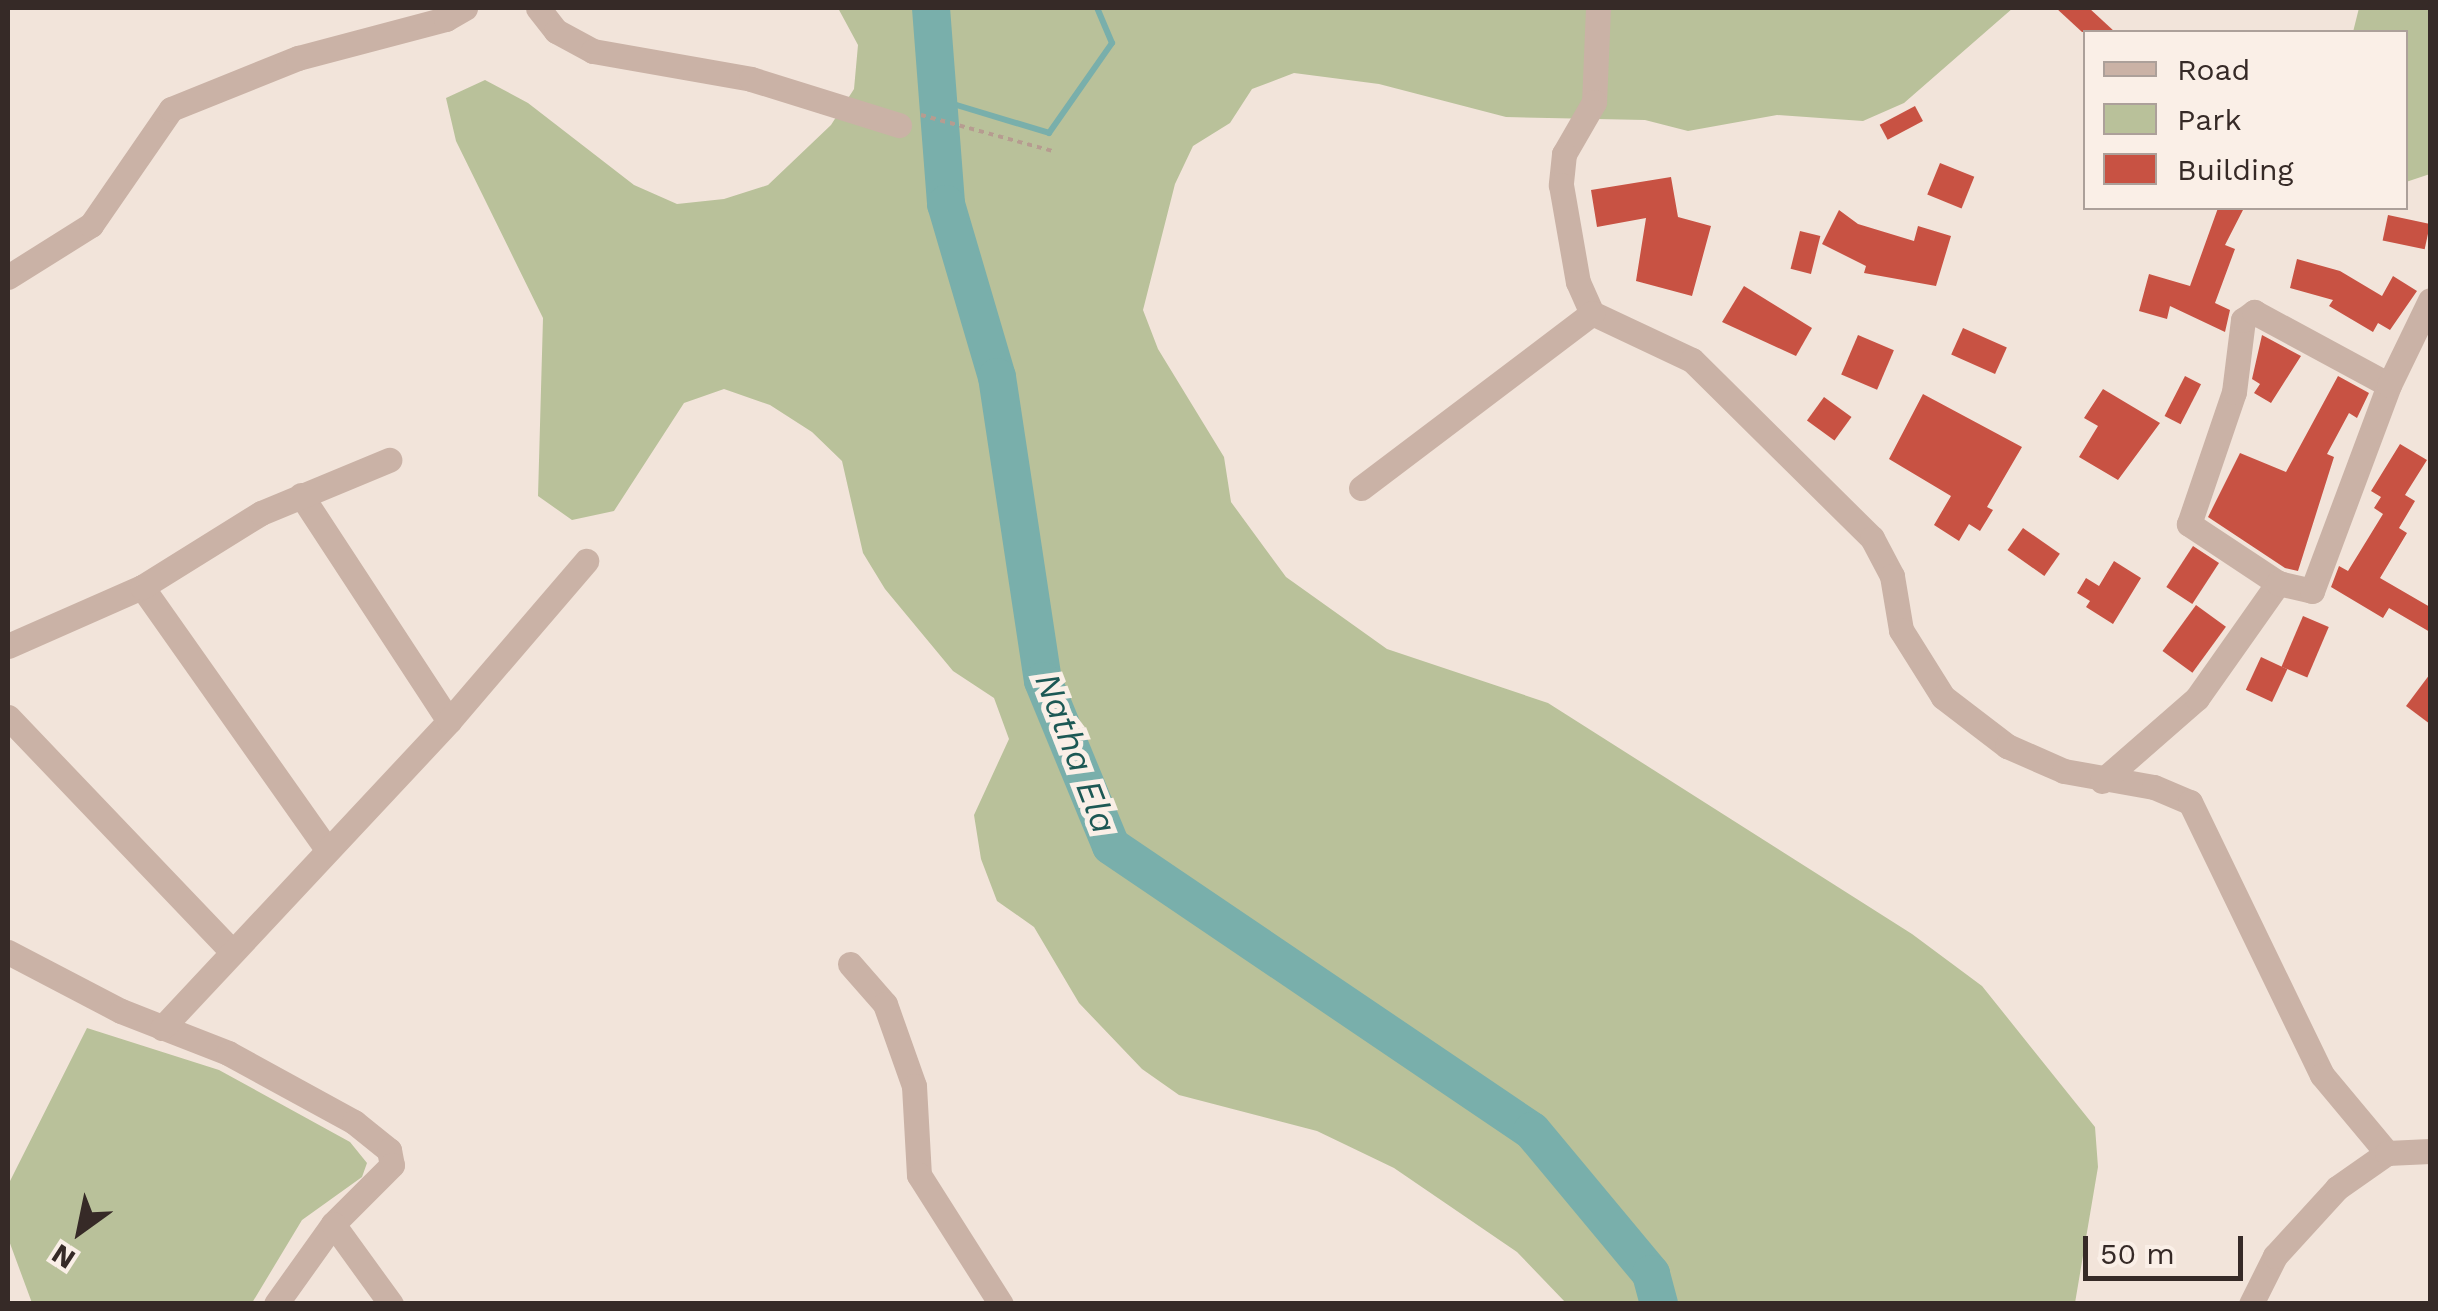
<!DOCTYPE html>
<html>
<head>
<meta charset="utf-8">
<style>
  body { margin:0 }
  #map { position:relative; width:2438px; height:1311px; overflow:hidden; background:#f2e4da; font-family:"Work Sans",sans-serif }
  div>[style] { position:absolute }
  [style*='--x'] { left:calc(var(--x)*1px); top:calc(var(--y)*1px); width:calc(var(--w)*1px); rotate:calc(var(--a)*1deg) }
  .green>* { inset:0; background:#b9c19a }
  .stream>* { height:6px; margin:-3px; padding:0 3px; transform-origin:3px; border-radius:3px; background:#79afab }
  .river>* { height:38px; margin:-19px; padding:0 19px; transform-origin:19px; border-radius:19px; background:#79afab }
  .building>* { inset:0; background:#c85243; transform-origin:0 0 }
  .path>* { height:4px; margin-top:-2px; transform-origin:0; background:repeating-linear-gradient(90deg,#b69c90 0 5px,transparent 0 10px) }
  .minor>* { height:25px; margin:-12.5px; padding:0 12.5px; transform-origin:12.5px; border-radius:12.5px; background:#cab2a6 }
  span { translate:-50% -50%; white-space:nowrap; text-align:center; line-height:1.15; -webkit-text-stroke:10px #faefe7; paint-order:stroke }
  .water-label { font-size:35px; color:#1c5854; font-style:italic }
  .frame { position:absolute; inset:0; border:10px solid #362a27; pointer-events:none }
  .legend { position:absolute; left:2083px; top:30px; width:325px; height:180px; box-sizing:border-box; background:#faefe7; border:2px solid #aca09a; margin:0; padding:12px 18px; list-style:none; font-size:30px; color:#362a27 }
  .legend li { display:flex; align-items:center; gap:20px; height:50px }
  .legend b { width:50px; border:2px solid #aca09a }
  .north { position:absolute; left:30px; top:1181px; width:100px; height:100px; -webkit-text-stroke:8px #faefe7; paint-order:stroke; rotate:213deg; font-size:28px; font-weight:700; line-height:40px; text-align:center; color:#362a27 }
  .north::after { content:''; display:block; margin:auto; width:35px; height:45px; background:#362a27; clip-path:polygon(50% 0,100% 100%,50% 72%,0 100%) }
  .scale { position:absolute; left:2083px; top:1236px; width:160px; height:45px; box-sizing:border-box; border:5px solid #362a27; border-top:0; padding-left:12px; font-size:30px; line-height:35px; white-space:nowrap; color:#362a27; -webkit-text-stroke:8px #faefe7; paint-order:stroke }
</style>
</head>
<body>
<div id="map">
  <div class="green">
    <i style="clip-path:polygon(838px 8px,2013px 8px,1904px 103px,1863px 121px,1777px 115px,1688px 131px,1645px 120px,1506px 117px,1379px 84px,1294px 73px,1252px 89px,1230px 123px,1193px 146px,1175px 184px,1143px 310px,1158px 349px,1224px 457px,1231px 502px,1286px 577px,1387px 649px,1548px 703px,1912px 934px,1982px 986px,2095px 1127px,2098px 1167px,2075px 1303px,1566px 1303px,1517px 1252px,1394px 1168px,1317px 1131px,1179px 1095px,1142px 1069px,1079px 1003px,1034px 927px,997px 901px,981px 859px,974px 815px,1009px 739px,994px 698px,953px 671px,885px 589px,863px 553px,842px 461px,812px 432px,770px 405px,724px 389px,684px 403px,614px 511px,572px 520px,538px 496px,543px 318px,456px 141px,446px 98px,485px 80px,528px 103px,634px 185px,677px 204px,724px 199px,768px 185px,831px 125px,854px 89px,858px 45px)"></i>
    <i style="clip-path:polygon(2359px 8px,2430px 8px,2430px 174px,2406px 182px,2406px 32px,2353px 32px)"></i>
    <i style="clip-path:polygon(87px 1028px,219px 1070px,350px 1142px,367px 1163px,362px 1177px,302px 1220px,252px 1303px,32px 1303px,8px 1238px,8px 1185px)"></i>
  </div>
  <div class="stream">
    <i style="--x:940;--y:100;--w:114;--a:16.8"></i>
    <i style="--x:1049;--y:133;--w:110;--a:-55"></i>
    <i style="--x:1112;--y:43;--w:38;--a:-113"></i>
  </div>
  <div class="river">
    <i style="--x:931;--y:8;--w:197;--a:85.6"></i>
    <i style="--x:946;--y:204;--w:180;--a:73.6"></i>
    <i style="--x:997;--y:377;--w:307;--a:81.4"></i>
    <i style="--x:1043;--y:681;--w:178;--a:67.6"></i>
    <i style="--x:1111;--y:846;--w:508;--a:34.1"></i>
    <i style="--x:1532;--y:1131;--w:186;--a:50.2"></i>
    <i style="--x:1651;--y:1274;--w:31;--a:75"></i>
  </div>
  <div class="building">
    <i style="clip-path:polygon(2056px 8px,2089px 8px,2115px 32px,2082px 32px)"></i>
    <i style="left:1915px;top:106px;width:17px;height:40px;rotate:62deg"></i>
    <i style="left:1940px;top:163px;width:37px;height:34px;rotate:22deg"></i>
    <i style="clip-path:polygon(1671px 177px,1678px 217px,1711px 226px,1692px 296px,1636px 281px,1646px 218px,1597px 227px,1591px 190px)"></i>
    <i style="clip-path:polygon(2218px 208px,2244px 208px,2225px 245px,2235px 249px,2215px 303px,2230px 310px,2225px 332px,2170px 306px,2167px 319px,2139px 311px,2149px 274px,2190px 286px)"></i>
    <i style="clip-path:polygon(1839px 210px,1858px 224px,1914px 241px,1918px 226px,1951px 236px,1936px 286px,1864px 273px,1866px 266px,1822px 244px)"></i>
    <i style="left:2388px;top:215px;width:43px;height:26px;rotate:12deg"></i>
    <i style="left:1800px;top:231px;width:21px;height:39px;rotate:14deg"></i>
    <i style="clip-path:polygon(2297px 259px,2340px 271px,2382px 296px,2393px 276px,2417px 291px,2390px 330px,2378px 323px,2373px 332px,2329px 306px,2333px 300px,2290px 288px)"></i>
    <i style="clip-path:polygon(1744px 286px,1812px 328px,1796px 356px,1722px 322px)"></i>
    <i style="left:1963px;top:328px;width:48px;height:29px;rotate:24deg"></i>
    <i style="left:1858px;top:335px;width:39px;height:43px;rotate:23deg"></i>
    <i style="clip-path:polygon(2262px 335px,2301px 356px,2271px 403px,2254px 393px,2260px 384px,2252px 379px)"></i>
    <i style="left:2185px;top:376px;width:18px;height:45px;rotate:27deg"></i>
    <i style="clip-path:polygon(2338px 376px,2369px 393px,2357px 418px,2349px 413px,2327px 454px,2334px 457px,2298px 571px,2285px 568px,2208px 517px,2240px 453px,2286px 472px)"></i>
    <i style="clip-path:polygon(2103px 389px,2160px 423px,2118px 480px,2079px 457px,2098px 426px,2084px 418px)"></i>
    <i style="clip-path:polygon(1923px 394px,2022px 447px,1987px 507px,1993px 510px,1980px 531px,1969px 524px,1959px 541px,1934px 525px,1951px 496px,1889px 459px)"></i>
    <i style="left:1824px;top:397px;width:34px;height:29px;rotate:36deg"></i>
    <i style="clip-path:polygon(2400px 444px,2427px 460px,2405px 495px,2415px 501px,2399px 528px,2407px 533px,2380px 578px,2430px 607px,2430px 632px,2389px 608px,2383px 618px,2331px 587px,2339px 566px,2348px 571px,2383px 514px,2374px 508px,2381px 497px,2371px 491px)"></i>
    <i style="left:2023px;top:528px;width:45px;height:27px;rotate:35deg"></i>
    <i style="left:2193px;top:546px;width:31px;height:49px;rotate:33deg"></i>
    <i style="clip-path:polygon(2114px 561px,2141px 578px,2113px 624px,2086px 607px,2090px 601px,2077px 593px,2086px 578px,2099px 586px)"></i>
    <i style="left:2196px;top:605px;width:37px;height:57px;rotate:36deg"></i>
    <i style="left:2303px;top:616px;width:28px;height:55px;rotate:23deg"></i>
    <i style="left:2261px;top:657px;width:29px;height:36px;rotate:25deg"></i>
    <i style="clip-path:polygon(2430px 674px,2430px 724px,2406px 706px)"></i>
  </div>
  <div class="path">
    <i style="--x:921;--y:115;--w:137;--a:15.3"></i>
  </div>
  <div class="minor">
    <i style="--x:538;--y:8;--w:29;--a:52"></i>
    <i style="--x:556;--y:31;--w:42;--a:28.4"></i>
    <i style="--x:593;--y:51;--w:160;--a:10"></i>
    <i style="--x:751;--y:79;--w:155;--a:17.3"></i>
    <i style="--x:1598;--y:8;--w:94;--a:92.4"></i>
    <i style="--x:1594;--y:102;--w:60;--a:120"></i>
    <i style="--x:1564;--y:154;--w:31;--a:96"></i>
    <i style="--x:1561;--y:185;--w:98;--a:80.1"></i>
    <i style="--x:1578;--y:282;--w:34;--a:66"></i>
    <i style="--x:1592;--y:313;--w:110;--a:25.2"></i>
    <i style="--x:1692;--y:360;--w:253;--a:44.7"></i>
    <i style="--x:1872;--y:538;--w:43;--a:62.2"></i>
    <i style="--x:1892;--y:576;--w:55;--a:80.5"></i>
    <i style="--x:1901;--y:630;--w:79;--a:57.9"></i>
    <i style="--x:1943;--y:697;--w:81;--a:37.4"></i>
    <i style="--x:2007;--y:746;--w:62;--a:23.7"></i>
    <i style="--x:2064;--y:771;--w:91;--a:10.1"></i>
    <i style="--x:2154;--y:787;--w:39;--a:23"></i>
    <i style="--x:2190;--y:802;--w:303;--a:64.2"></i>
    <i style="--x:2322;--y:1075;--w:102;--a:50.2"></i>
    <i style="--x:8;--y:277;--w:98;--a:-32.1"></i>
    <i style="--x:91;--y:225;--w:141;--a:-55.4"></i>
    <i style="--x:171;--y:109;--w:137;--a:-21.9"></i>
    <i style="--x:298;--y:58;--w:153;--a:-14.8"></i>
    <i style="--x:446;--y:19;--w:22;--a:-30"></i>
    <i style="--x:1361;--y:488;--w:290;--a:-37.1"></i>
    <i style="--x:301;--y:495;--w:270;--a:56.8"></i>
    <i style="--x:2278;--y:583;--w:107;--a:-146.5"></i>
    <i style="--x:2189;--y:524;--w:139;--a:-71.2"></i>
    <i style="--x:2234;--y:392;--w:73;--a:-82.9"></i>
    <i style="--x:2243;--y:320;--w:14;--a:-36"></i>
    <i style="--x:2254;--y:312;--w:153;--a:28.4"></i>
    <i style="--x:142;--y:587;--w:319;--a:54.8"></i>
    <i style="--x:8;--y:646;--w:146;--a:-23.8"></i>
    <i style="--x:142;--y:587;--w:140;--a:-31.9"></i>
    <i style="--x:261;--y:513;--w:139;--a:-22.5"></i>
    <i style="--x:8;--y:717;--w:324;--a:46.3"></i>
    <i style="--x:2102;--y:781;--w:126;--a:-41.1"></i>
    <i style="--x:2197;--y:698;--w:141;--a:-54.8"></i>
    <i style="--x:2278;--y:583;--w:35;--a:13"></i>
    <i style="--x:2312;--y:591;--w:220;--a:-69.5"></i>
    <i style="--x:2389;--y:385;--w:94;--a:-64.2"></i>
    <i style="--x:8;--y:952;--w:127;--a:27.6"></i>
    <i style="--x:121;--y:1011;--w:115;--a:21.4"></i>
    <i style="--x:228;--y:1053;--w:144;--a:28.7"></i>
    <i style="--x:354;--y:1122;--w:45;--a:38.7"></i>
    <i style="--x:389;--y:1150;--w:15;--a:79"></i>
    <i style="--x:392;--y:1165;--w:83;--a:135"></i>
    <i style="--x:333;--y:1224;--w:98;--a:125.5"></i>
    <i style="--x:850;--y:964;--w:53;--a:48.8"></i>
    <i style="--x:885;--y:1004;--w:87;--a:70.5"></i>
    <i style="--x:914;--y:1086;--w:89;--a:86.8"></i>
    <i style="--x:919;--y:1175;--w:153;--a:57.6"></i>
    <i style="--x:162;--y:1028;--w:420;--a:-46.9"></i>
    <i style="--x:449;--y:721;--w:211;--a:-49.4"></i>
    <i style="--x:333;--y:1224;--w:99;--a:54.1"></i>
    <i style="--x:2251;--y:1304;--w:54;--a:-63.4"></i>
    <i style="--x:2275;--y:1256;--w:92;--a:-47.6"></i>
    <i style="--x:2337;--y:1188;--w:61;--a:-35"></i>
    <i style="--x:2387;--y:1153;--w:43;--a:-2.7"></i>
  </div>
  <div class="water-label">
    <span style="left:1076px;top:753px;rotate:69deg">Natha Ela</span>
  </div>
  <div class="frame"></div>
  <ul class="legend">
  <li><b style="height:12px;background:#cab2a6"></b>Road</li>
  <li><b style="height:28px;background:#b9c19a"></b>Park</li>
  <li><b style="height:28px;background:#c85243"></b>Building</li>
  </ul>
  <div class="north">N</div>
  <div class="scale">50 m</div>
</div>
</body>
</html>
